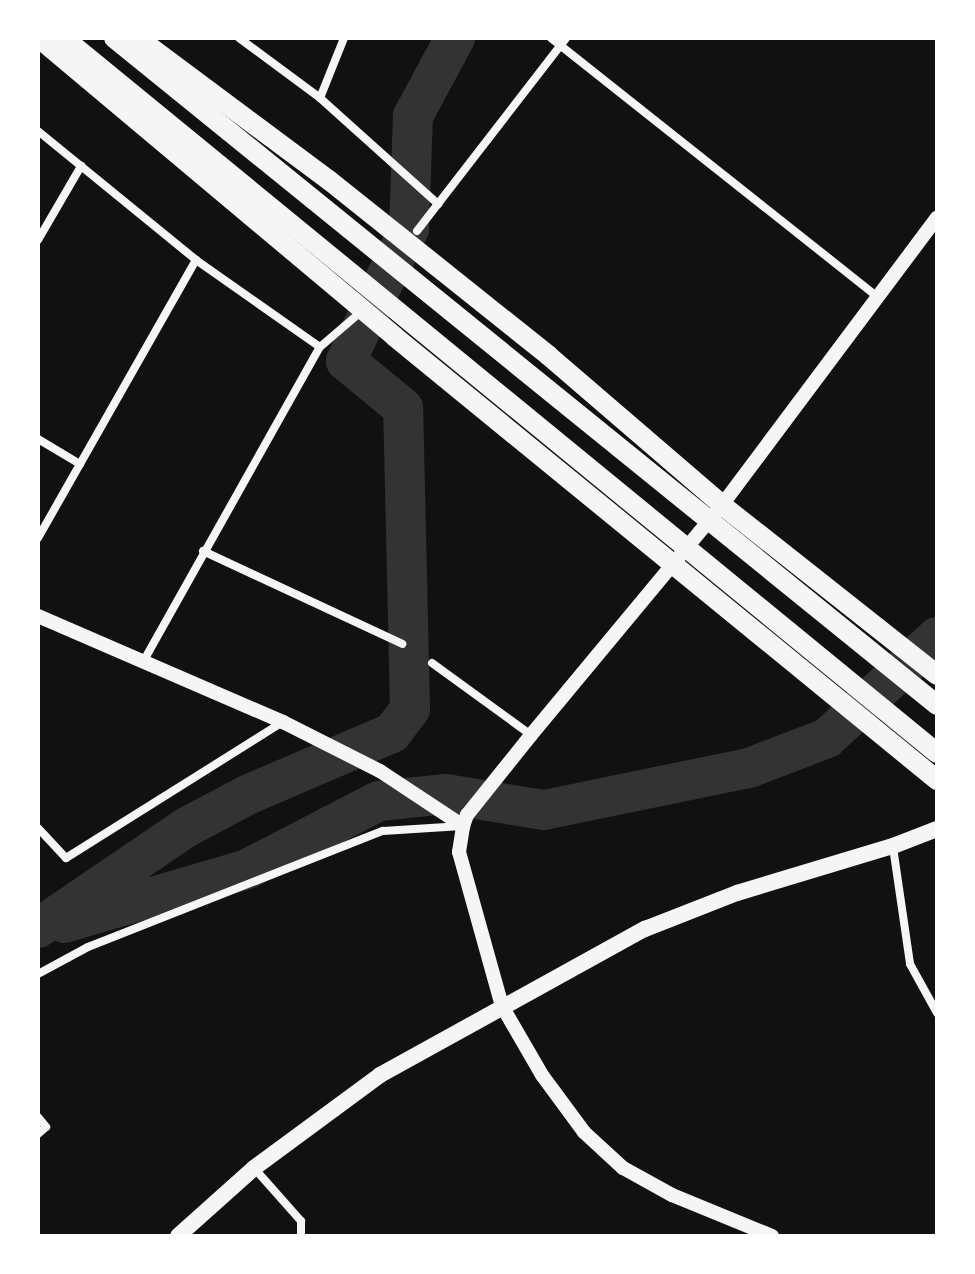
<!DOCTYPE html>
<html>
<head>
<meta charset="utf-8">
<style>
  body { margin:0 }
  #map { position:relative; width:975px; height:1274px; overflow:hidden; background:#111; font-family:Roboto,sans-serif }
  div>[style] { position:absolute }
  [style*='--x'] { left:calc(var(--x)*1px); top:calc(var(--y)*1px); width:calc(var(--w)*1px); rotate:calc(var(--a)*1deg) }
  .river>* { height:40px; margin:-20px; padding:0 20px; transform-origin:20px; border-radius:20px; background:#333 }
  .minor>* { height:8px; margin:-4px; padding:0 4px; transform-origin:4px; border-radius:4px; background:#f5f5f5 }
  .tertiary>* { height:14px; margin:-7px; padding:0 7px; transform-origin:7px; border-radius:7px; background:#f5f5f5 }
  .secondary>* { height:16px; margin:-8px; padding:0 8px; transform-origin:8px; border-radius:8px; background:#f5f5f5 }
  .trunk>* { height:20px; margin:-10px; padding:0 10px; transform-origin:10px; border-radius:10px; background:#f5f5f5 }
  span { translate:-50% -50%; white-space:nowrap; text-align:center; line-height:1.15; -webkit-text-stroke:8px #fff; paint-order:stroke }
  .frame { position:absolute; inset:0; border:40px solid #fff; pointer-events:none }
</style>
</head>
<body>
<div id="map">
  <div class="river">
    <i style="--x:64;--y:923;--w:191;--a:-16.4"></i>
    <i style="--x:247;--y:869;--w:148;--a:-27.3"></i>
    <i style="--x:379;--y:801;--w:67;--a:-6"></i>
    <i style="--x:446;--y:794;--w:99;--a:9.3"></i>
    <i style="--x:544;--y:810;--w:209;--a:-11.6"></i>
    <i style="--x:749;--y:768;--w:84;--a:-21"></i>
    <i style="--x:827;--y:738;--w:149;--a:-42.6"></i>
    <i style="--x:38;--y:928;--w:178;--a:-34.2"></i>
    <i style="--x:185;--y:828;--w:70;--a:-28"></i>
    <i style="--x:247;--y:795;--w:158;--a:-23.2"></i>
    <i style="--x:392;--y:733;--w:30;--a:-53"></i>
    <i style="--x:410;--y:709;--w:301;--a:-91.3"></i>
    <i style="--x:403;--y:408;--w:74;--a:-140.5"></i>
    <i style="--x:346;--y:361;--w:146;--a:-64.5"></i>
    <i style="--x:409;--y:229;--w:113;--a:-88"></i>
    <i style="--x:413;--y:116;--w:89;--a:-61.7"></i>
  </div>
  <div class="minor">
    <i style="--x:239;--y:38;--w:101;--a:36.5"></i>
    <i style="--x:320;--y:98;--w:159;--a:41.9"></i>
    <i style="--x:551;--y:38;--w:419;--a:38.4"></i>
    <i style="--x:320;--y:98;--w:65;--a:-68.2"></i>
    <i style="--x:38;--y:131;--w:204;--a:39.2"></i>
    <i style="--x:196;--y:260;--w:151;--a:35.1"></i>
    <i style="--x:417;--y:231;--w:244;--a:-52.3"></i>
    <i style="--x:38;--y:240;--w:86;--a:-59.8"></i>
    <i style="--x:38;--y:439;--w:49;--a:30.8"></i>
    <i style="--x:38;--y:538;--w:320;--a:-60.4"></i>
    <i style="--x:203;--y:551;--w:220;--a:25"></i>
    <i style="--x:143;--y:662;--w:361;--a:-60.7"></i>
    <i style="--x:320;--y:347;--w:46;--a:-40.6"></i>
    <i style="--x:432;--y:663;--w:122;--a:36"></i>
    <i style="--x:38;--y:828;--w:41;--a:47"></i>
    <i style="--x:66;--y:858;--w:256;--a:-32.1"></i>
    <i style="--x:893;--y:847;--w:118;--a:81.7"></i>
    <i style="--x:910;--y:964;--w:56;--a:61.1"></i>
    <i style="--x:38;--y:974;--w:57;--a:-28.4"></i>
    <i style="--x:88;--y:947;--w:317;--a:-21.5"></i>
    <i style="--x:383;--y:831;--w:79;--a:-3.6"></i>
    <i style="--x:38;--y:1117;--w:13;--a:51"></i>
    <i style="--x:46;--y:1127;--w:11;--a:139"></i>
    <i style="--x:254;--y:1168;--w:71;--a:48.4"></i>
    <i style="--x:301;--y:1221;--w:15;--a:90"></i>
  </div>
  <div class="tertiary">
    <i style="--x:38;--y:616;--w:267;--a:23.4"></i>
    <i style="--x:283;--y:722;--w:109;--a:26.8"></i>
    <i style="--x:380;--y:771;--w:100;--a:33.5"></i>
    <i style="--x:772;--y:1236;--w:108;--a:-157.7"></i>
    <i style="--x:672;--y:1195;--w:56;--a:-151.1"></i>
    <i style="--x:623;--y:1168;--w:53;--a:-137.3"></i>
    <i style="--x:584;--y:1132;--w:71;--a:-126.4"></i>
    <i style="--x:542;--y:1075;--w:80;--a:-120.1"></i>
    <i style="--x:502;--y:1006;--w:160;--a:-105.6"></i>
    <i style="--x:459;--y:852;--w:26;--a:-81"></i>
    <i style="--x:463;--y:826;--w:12;--a:-70"></i>
    <i style="--x:467;--y:815;--w:102;--a:-51.3"></i>
    <i style="--x:531;--y:735;--w:299;--a:-50.3"></i>
    <i style="--x:722;--y:505;--w:359;--a:-53.2"></i>
  </div>
  <div class="secondary">
    <i style="--x:178;--y:1236;--w:102;--a:-41.8"></i>
    <i style="--x:254;--y:1168;--w:157;--a:-36.4"></i>
    <i style="--x:380;--y:1075;--w:303;--a:-28.9"></i>
    <i style="--x:645;--y:929;--w:99;--a:-21.4"></i>
    <i style="--x:737;--y:893;--w:163;--a:-16.8"></i>
    <i style="--x:893;--y:846;--w:47;--a:-21.1"></i>
  </div>
  <div class="trunk">
    <i style="--x:39;--y:38;--w:465;--a:40"></i>
    <i style="--x:395;--y:337;--w:700;--a:39.26"></i>
    <i style="--x:64;--y:38;--w:1128;--a:39.32"></i>
    <i style="--x:114;--y:38;--w:1059;--a:39.02"></i>
    <i style="--x:138;--y:38;--w:239;--a:36.7"></i>
    <i style="--x:330;--y:181;--w:280;--a:38.6"></i>
    <i style="--x:549;--y:356;--w:228;--a:40.7"></i>
    <i style="--x:722;--y:505;--w:274;--a:38.3"></i>
  </div>
  <div class="frame"></div>
</div>
</body>
</html>
